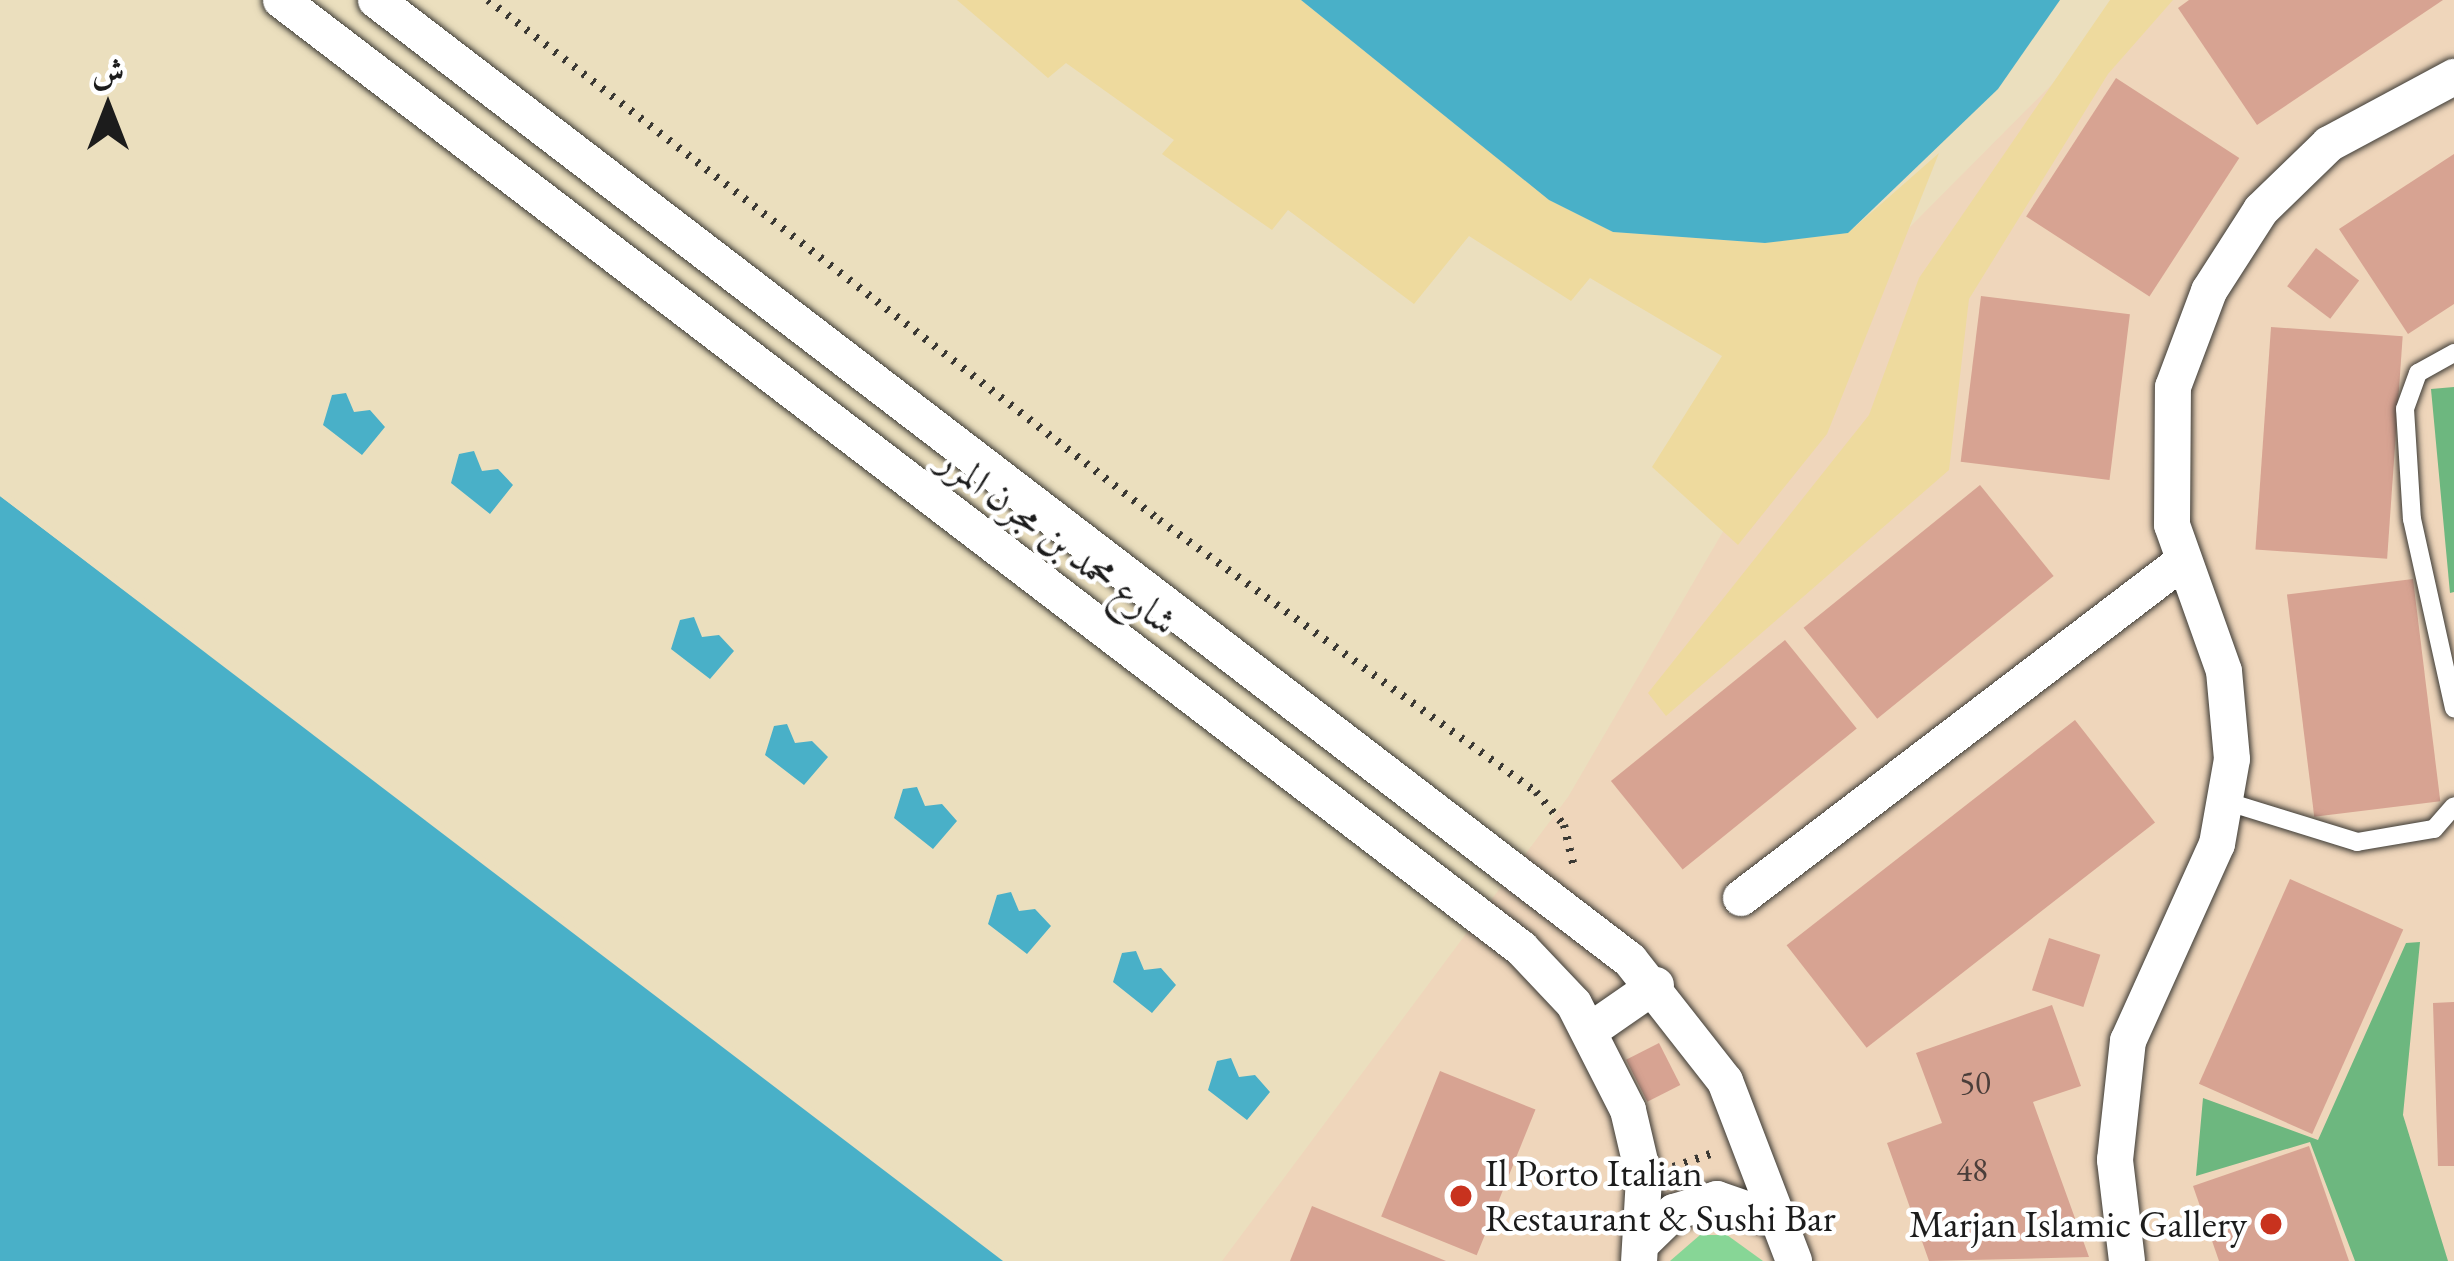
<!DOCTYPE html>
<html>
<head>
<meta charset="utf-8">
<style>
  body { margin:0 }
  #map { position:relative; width:2454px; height:1261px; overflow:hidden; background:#ebdfbe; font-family:"EB Garamond",Amiri,serif }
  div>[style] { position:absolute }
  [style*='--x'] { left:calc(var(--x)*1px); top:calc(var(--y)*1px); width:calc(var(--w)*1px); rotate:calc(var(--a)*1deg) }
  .built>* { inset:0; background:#efd6bb }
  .green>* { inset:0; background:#87d696 }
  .forest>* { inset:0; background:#6db77f }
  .sand>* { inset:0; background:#eeda9e }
  .water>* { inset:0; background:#49b0c8 }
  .pier>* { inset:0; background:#ebdfbe }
  .building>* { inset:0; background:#d7a392; transform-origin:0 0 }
  .path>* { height:8px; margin-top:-4px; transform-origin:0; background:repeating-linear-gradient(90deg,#3b3934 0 3px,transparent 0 12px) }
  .roads { filter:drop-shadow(0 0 3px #3b3934) drop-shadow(0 0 3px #3b3934) }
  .service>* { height:18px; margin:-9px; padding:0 9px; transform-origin:9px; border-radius:9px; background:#fff }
  .minor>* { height:36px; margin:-18px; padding:0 18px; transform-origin:18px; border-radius:18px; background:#fff }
  .dots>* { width:33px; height:33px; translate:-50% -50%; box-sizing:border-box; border:6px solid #fff; border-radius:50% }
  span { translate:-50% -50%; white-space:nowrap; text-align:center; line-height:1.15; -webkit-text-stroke:9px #fff; paint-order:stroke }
  .number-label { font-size:33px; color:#4b3e3a }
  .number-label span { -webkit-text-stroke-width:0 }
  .street-label { font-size:39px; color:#1c1c1c }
  .poi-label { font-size:39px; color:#1c1c1c }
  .left { translate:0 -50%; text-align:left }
  .right { translate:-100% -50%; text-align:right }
  .north { position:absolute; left:48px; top:48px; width:120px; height:120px; -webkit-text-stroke:9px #fff; paint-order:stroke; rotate:0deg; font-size:33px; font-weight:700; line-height:48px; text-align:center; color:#1c1c1c }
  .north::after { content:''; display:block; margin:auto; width:42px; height:54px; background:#1c1c1c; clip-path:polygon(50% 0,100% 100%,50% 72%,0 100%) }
</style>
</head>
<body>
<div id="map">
  <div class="built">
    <i style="clip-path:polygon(2121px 0,2454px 0,2454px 1261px,1222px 1261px,1568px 797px,1888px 249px,2097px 39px)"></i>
  </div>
  <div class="green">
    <i style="clip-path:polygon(1700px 1235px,1727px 1235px,1763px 1261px,1670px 1261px)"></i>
  </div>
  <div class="forest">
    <i style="clip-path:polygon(2454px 387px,2454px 592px,2450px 593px,2431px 389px)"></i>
    <i style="clip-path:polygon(2420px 942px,2403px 1115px,2448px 1261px,2355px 1261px,2310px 1142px,2196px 1176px,2203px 1098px,2318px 1140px,2406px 943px)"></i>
  </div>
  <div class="sand">
    <i style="clip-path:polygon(957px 0,1301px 0,1549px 200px,1613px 232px,1764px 243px,1848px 233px,1939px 153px,1827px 434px,1738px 545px,1652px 467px,1722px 356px,1590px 278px,1571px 301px,1469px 236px,1414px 304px,1288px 210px,1272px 230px,1162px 154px,1174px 140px,1066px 63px,1048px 78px)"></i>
    <i style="clip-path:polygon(2110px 0,2173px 0,2108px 74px,1969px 299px,1949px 470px,1666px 716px,1648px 693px,1869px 415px,1919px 278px)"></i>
  </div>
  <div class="water">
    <i style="clip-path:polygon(1301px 0,2060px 0,1998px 89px,1848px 233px,1765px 243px,1613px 232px,1549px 200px)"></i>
    <i style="clip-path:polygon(346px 393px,354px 412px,370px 410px,385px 427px,362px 455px,323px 425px,332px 395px)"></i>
    <i style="clip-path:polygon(474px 451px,482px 471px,498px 469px,513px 485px,490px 514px,451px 483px,459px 454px)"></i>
    <i style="clip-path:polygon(0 496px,1003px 1261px,0 1261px)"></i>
    <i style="clip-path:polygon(694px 617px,702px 637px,719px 635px,734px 651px,710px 679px,671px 649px,680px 620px)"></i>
    <i style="clip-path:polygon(787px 724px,795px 743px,812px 741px,828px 757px,804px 785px,765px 755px,774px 726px)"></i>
    <i style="clip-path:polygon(917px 787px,925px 806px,942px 804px,957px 821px,933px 849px,894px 818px,903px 789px)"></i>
    <i style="clip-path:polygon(1011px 892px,1019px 911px,1035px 909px,1051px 926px,1027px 954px,988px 924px,997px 895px)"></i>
    <i style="clip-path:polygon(1136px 951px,1144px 970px,1161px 968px,1176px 985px,1152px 1013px,1113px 982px,1122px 953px)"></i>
    <i style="clip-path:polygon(1231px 1058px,1239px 1077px,1255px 1075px,1270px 1092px,1247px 1120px,1208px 1090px,1217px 1061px)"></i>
  </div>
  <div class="pier">
    <i style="clip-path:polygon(4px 491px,1007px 1256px,1009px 1261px,0 496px)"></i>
  </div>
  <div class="building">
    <i style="clip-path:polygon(2189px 0,2443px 0,2257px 125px,2178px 8px)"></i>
    <i style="left:2116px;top:78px;width:147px;height:165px;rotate:33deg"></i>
    <i style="clip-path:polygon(2454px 154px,2454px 304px,2408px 334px,2339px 229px)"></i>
    <i style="left:2316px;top:248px;width:54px;height:48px;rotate:37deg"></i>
    <i style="left:1981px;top:296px;width:150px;height:167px;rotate:7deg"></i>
    <i style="left:2271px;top:327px;width:132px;height:223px;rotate:4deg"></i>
    <i style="left:1980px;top:485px;width:117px;height:227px;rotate:51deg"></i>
    <i style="left:2413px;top:579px;width:224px;height:127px;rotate:83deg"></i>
    <i style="left:1785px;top:640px;width:114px;height:224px;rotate:51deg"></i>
    <i style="left:2075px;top:720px;width:130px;height:366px;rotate:52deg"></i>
    <i style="left:2290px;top:879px;width:124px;height:224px;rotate:24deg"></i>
    <i style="left:2049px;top:938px;width:54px;height:55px;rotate:18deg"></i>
    <i style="clip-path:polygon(2454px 1002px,2454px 1166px,2438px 1166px,2433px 1003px)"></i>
    <i style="clip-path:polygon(2052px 1005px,2081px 1086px,2033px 1102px,2089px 1257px,1929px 1261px,1887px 1143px,1942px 1123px,1916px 1053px)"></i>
    <i style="left:1659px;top:1043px;width:47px;height:37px;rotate:63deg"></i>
    <i style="left:1440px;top:1071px;width:103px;height:157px;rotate:22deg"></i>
    <i style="clip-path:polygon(2309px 1146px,2349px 1261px,2219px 1261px,2193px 1186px)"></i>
    <i style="clip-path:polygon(1312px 1206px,1446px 1261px,1290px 1261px)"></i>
  </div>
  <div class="path">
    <i style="--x:488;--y:0;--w:849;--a:37.77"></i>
    <i style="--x:1159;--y:520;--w:465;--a:35.8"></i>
    <i style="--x:1536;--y:792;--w:43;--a:49.7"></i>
    <i style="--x:1564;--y:825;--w:47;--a:76.6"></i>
    <i style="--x:1673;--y:1167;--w:46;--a:-19.2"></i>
  </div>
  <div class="roads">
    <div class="service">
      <i style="--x:2454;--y:353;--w:41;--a:150.9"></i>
      <i style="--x:2418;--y:373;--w:38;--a:110"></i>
      <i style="--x:2405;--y:409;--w:110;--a:86.4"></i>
      <i style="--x:2412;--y:519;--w:194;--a:77.5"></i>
      <i style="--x:2228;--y:802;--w:135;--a:17.2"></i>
      <i style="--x:2357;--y:842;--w:78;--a:-9.6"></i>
      <i style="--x:2434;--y:829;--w:30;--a:-49"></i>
    </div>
    <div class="minor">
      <i style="--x:281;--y:0;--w:1561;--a:37.4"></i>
      <i style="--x:1521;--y:948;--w:77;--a:46.6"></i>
      <i style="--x:1574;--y:1004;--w:119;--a:63"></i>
      <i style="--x:1628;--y:1110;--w:70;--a:76.8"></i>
      <i style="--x:1644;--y:1178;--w:83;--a:93.4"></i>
      <i style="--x:376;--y:0;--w:1579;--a:37.44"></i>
      <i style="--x:1630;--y:960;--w:154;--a:51.9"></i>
      <i style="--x:1725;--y:1081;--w:193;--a:69"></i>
      <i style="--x:1741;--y:898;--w:554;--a:-37.3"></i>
      <i style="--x:1591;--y:1030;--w:79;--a:-34.7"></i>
      <i style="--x:1642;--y:1243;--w:45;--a:-44.1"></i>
      <i style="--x:1674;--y:1212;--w:45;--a:-16.8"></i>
      <i style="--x:1717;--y:1199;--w:67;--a:19.2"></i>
      <i style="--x:2127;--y:1261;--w:102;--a:-96.8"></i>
      <i style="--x:2115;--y:1160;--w:120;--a:-83.8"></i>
      <i style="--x:2128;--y:1041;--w:216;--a:-65.7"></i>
      <i style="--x:2217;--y:844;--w:86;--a:-80"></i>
      <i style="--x:2232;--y:759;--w:88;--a:-95.2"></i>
      <i style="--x:2224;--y:671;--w:155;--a:-109.6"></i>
      <i style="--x:2172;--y:525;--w:138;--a:-89.6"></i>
      <i style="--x:2173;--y:387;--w:103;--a:-69.4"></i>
      <i style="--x:2209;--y:291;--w:96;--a:-57.3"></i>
      <i style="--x:2261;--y:210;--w:95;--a:-44.1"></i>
      <i style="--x:2329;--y:144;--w:142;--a:-28.2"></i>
    </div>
  </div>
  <div class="dots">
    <i style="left:1461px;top:1196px;background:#c8321e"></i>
    <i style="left:2271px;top:1224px;background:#c8321e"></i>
  </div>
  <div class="number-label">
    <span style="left:1975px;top:1083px">50</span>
    <span style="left:1972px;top:1170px">48</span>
  </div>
  <div class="street-label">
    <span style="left:1058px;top:541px;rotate:37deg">شارع محمد بن مجرن المرر</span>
  </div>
  <div class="poi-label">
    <span class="left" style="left:1485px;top:1196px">Il Porto Italian<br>Restaurant &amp; Sushi Bar</span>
    <span class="right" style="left:2247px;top:1224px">Marjan Islamic Gallery</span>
  </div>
  <div class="north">ش</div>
</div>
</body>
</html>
